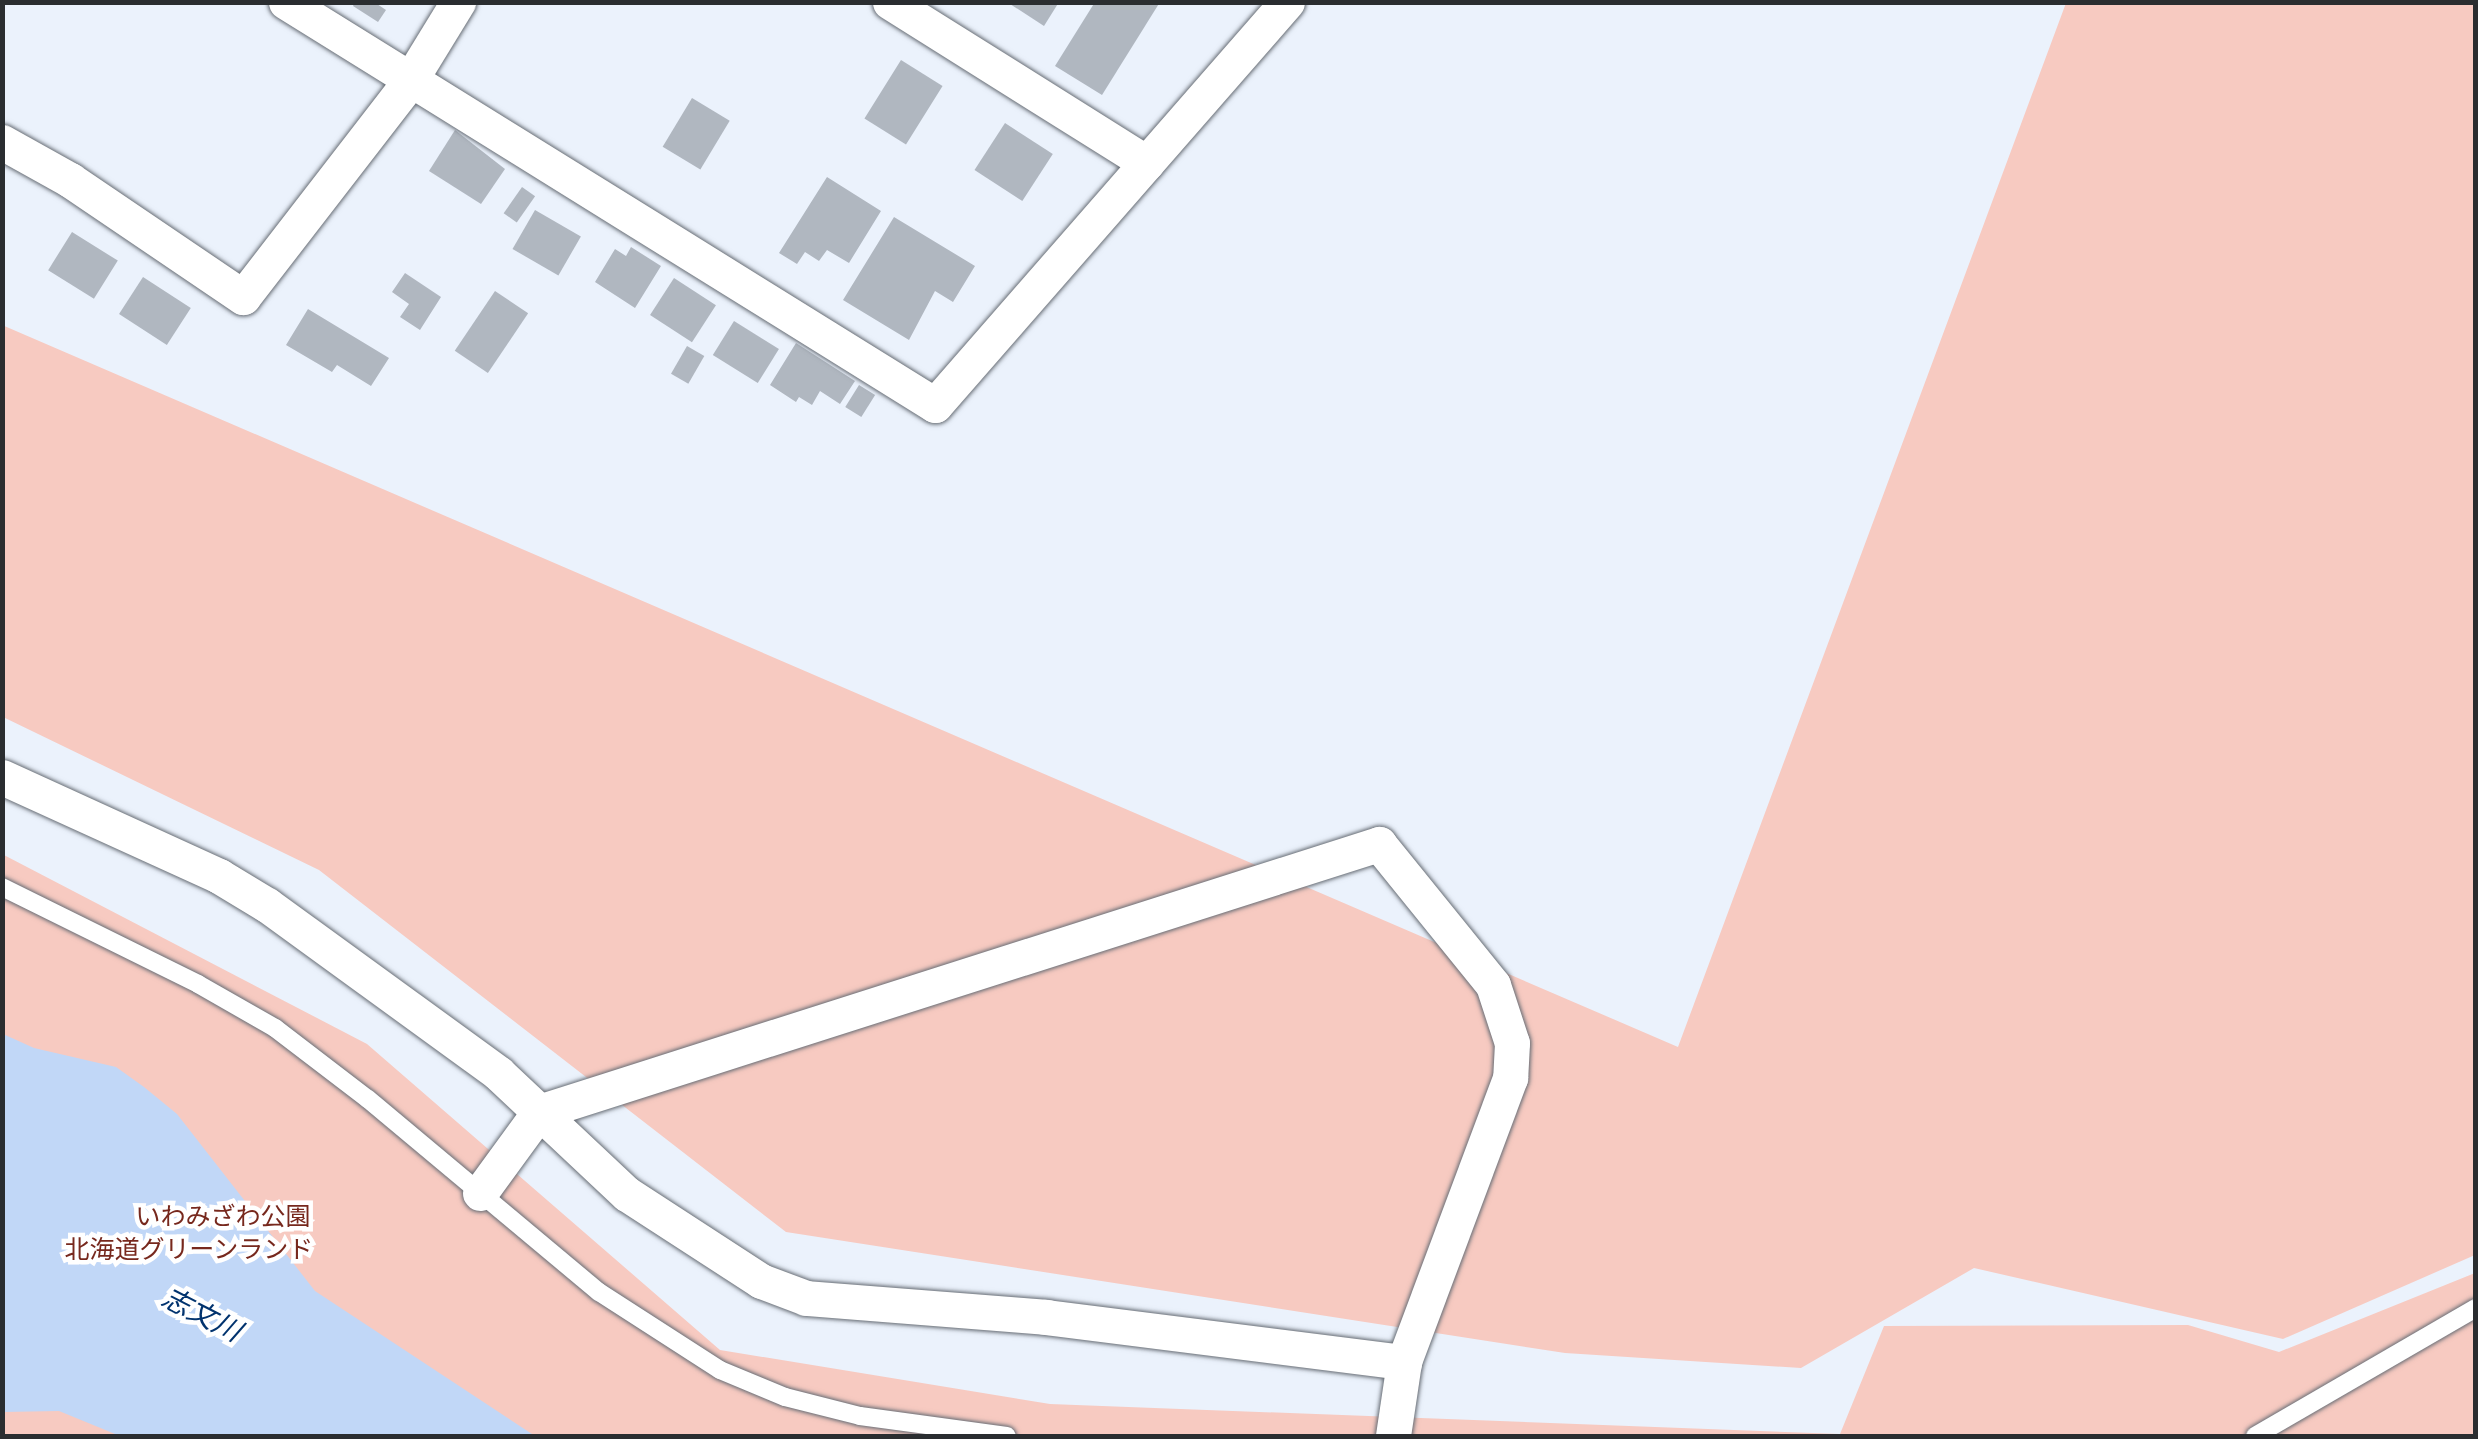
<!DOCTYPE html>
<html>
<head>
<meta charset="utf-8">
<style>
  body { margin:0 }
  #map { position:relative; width:2478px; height:1439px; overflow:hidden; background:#ebf2fc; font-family:"Titillium Web","Noto Sans JP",sans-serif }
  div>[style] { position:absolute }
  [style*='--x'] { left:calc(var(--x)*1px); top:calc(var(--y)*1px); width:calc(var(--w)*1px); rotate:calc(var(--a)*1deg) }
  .green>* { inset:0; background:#f7cac1 }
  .water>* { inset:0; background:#c1d7f7 }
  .building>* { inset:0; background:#b0b7c0; transform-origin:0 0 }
  .roads { filter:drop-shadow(0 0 2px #676d75) drop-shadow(0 0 2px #676d75) }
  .service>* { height:18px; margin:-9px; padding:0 9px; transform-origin:9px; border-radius:9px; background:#fff }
  .minor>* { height:35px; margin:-17.5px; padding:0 17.5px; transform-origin:17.5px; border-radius:17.5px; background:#fff }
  span { translate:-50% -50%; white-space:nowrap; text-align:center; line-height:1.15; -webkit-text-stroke:9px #fff; paint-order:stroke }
  .park-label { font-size:25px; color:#77281d }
  .water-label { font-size:28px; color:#02336e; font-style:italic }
  .frame { position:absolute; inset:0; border:5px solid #2a2d30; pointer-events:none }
</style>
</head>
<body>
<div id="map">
  <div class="green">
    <i style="clip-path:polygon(2066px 3px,2475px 3px,2475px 1255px,2283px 1339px,1974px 1268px,1801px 1368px,1565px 1353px,786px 1232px,319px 870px,3px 717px,2px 325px,1678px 1047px)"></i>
    <i style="clip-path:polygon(2px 854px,367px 1044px,720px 1350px,1050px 1404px,1840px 1434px,1884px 1326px,2188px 1325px,2279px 1352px,2475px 1273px,2475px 1436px,3px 1436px)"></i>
  </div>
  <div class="water">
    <i style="clip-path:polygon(3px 1034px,34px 1048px,116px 1067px,144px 1087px,177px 1114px,315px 1291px,535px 1436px,120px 1436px,59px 1411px,3px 1412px)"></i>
  </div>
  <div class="building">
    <i style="clip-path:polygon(355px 2px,374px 2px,386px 10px,378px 22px,353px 6px)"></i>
    <i style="clip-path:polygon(1007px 2px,1059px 2px,1044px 26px)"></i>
    <i style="clip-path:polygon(1095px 2px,1160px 2px,1102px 95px,1055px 66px)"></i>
    <i style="left:901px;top:60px;width:49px;height:69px;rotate:32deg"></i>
    <i style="left:692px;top:98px;width:44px;height:57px;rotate:31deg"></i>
    <i style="left:1005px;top:123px;width:57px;height:56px;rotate:33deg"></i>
    <i style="clip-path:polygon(455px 130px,505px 169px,481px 204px,429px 171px)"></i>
    <i style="clip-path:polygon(827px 177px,881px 211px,849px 263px,827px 250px,819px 261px,805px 252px,797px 264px,779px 253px)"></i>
    <i style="left:522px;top:187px;width:16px;height:32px;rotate:35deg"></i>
    <i style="left:535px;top:210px;width:53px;height:45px;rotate:30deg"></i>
    <i style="clip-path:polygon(894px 217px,975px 266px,953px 302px,935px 291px,909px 340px,843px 300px)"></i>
    <i style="left:72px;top:232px;width:54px;height:45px;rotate:32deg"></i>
    <i style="clip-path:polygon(631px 247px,661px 266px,635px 308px,595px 282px,615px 249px,626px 256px)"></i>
    <i style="clip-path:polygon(405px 273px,441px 297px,420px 330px,400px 317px,409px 304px,392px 292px)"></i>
    <i style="left:143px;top:277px;width:57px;height:44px;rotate:33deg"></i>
    <i style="left:674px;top:278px;width:50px;height:44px;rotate:33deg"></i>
    <i style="left:495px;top:291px;width:40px;height:72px;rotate:34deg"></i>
    <i style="clip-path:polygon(308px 309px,389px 358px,371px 386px,337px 365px,332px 372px,286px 345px)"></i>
    <i style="left:734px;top:321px;width:53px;height:40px;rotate:32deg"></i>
    <i style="clip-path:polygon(796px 343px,855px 381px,840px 404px,820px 391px,812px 405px,799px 397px,796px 402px,770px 385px)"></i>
    <i style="left:687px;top:346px;width:20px;height:32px;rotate:30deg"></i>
    <i style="left:859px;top:385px;width:19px;height:26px;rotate:32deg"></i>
  </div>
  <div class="roads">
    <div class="service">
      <i style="--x:2;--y:887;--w:219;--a:26.3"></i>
      <i style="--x:198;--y:984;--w:89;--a:29.7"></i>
      <i style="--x:275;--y:1028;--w:117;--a:37.4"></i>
      <i style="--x:368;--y:1099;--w:301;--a:39.9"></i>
      <i style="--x:599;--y:1292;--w:144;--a:32.8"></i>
      <i style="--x:720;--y:1370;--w:70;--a:22.6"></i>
      <i style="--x:785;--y:1397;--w:77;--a:14.2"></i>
      <i style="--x:860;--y:1416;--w:148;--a:7.7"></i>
      <i style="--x:2255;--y:1436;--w:255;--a:-30.1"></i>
    </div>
    <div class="minor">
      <i style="--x:286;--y:2;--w:764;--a:31.84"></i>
      <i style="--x:935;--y:405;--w:535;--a:-48.86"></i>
      <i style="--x:890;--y:2;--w:303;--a:32.1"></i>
      <i style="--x:2;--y:142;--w:78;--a:29.2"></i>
      <i style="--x:70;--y:180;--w:209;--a:34.1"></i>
      <i style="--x:243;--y:297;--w:272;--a:-52.3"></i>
      <i style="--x:409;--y:82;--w:94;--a:-58.5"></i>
      <i style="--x:2;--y:777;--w:239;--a:24.5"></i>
      <i style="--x:219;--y:876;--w:56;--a:31.1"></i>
      <i style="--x:267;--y:905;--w:286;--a:36"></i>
      <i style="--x:498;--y:1073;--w:177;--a:43.2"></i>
      <i style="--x:627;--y:1194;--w:160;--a:33"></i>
      <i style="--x:761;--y:1281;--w:48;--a:20.7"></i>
      <i style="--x:806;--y:1298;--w:241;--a:4.5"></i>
      <i style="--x:1046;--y:1317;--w:361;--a:7.2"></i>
      <i style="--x:1404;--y:1362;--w:75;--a:98.5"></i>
      <i style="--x:480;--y:1193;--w:100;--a:-53.9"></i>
      <i style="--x:539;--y:1112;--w:882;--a:-17.7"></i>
      <i style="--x:1379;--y:844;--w:181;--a:51"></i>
      <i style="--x:1493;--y:985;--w:61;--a:71.9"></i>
      <i style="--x:1512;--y:1043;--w:35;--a:93"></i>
      <i style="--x:1510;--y:1078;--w:303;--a:110.5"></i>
    </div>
  </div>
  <div class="park-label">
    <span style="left:223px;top:1216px">いわみざわ公園</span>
    <span style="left:189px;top:1249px">北海道グリーンランド</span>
  </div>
  <div class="water-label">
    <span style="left:202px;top:1314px;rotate:27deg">志文川</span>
  </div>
  <div class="frame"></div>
</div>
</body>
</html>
